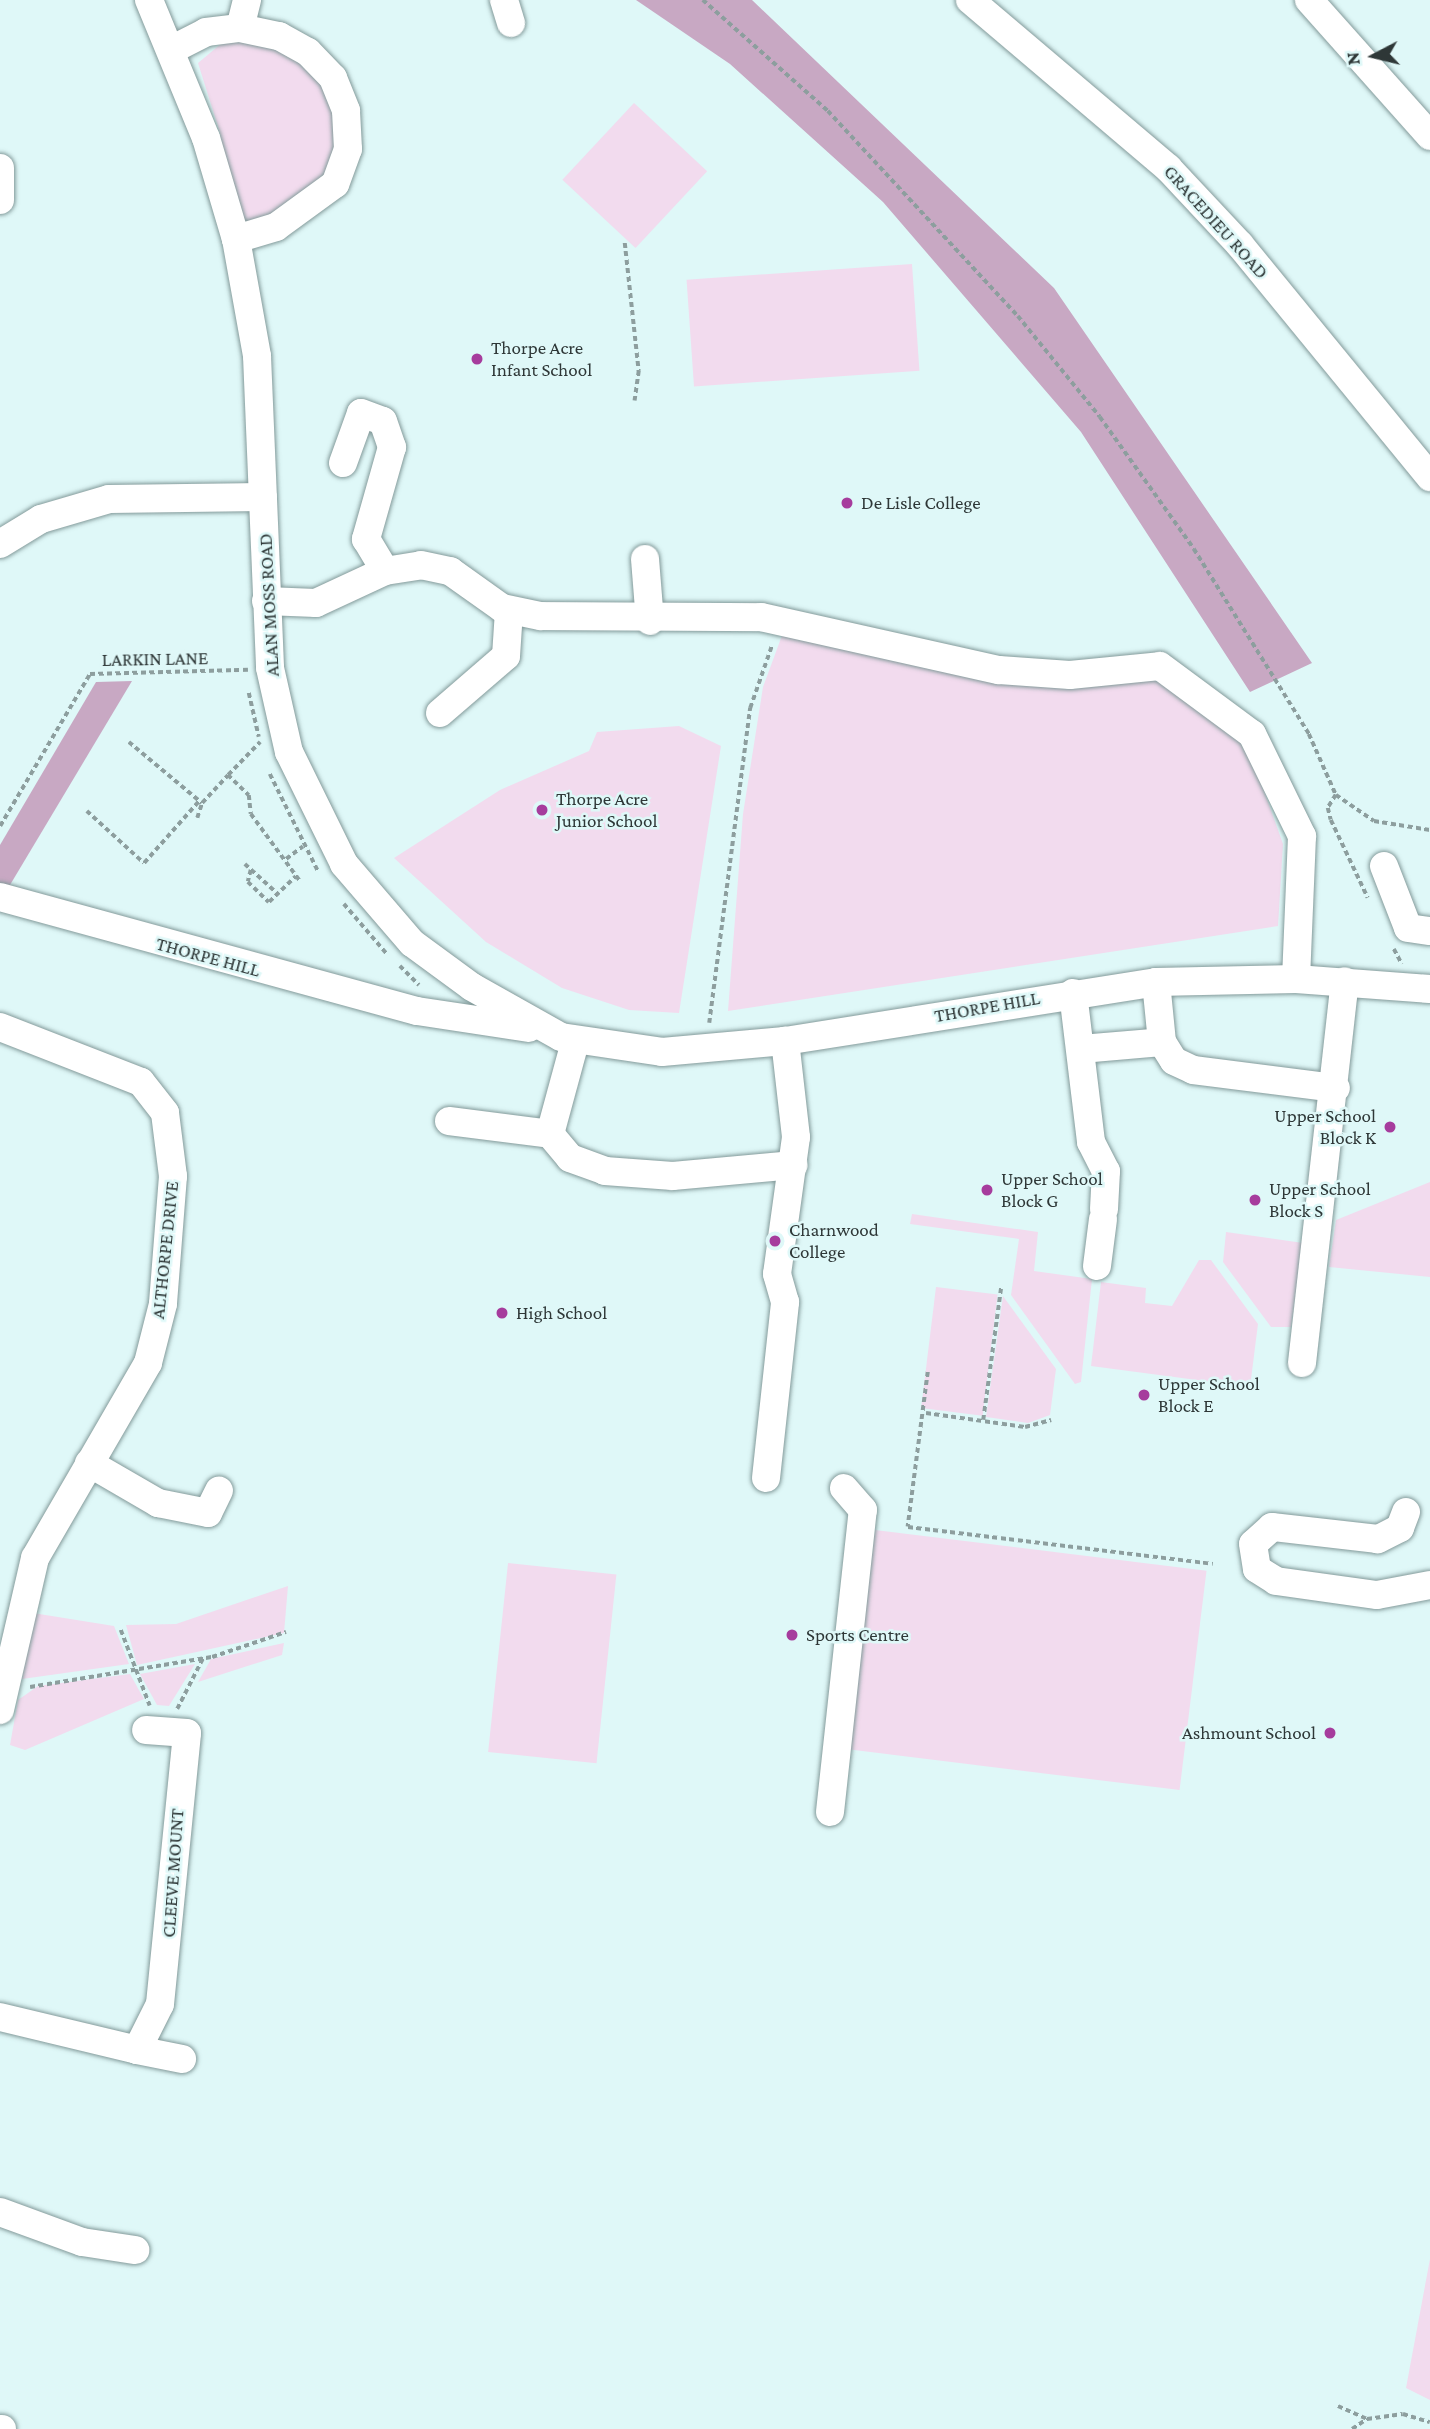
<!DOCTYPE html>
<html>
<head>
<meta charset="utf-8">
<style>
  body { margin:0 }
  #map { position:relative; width:1430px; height:2429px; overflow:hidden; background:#dff8f8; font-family:"Crimson Pro",serif }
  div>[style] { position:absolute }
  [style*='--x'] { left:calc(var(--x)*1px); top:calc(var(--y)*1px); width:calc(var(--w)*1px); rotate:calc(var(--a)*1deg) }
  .green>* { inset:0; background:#f2dbee; transform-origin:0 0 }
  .forest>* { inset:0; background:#c8a8c3 }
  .path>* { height:3.5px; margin-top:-1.75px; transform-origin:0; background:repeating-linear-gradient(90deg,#8d9e9e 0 5px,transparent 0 8.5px) }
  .roads { filter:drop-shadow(0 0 2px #839a9a) drop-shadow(0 0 2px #839a9a) }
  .minor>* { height:28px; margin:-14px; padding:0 14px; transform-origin:14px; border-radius:14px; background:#fff }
  .dots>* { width:19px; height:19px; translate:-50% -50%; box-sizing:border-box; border:4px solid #dff8f8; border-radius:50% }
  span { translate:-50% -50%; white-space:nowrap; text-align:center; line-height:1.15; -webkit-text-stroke:5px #dff8f8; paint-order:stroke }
  .street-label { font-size:19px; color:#2e3737 }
  .poi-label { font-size:19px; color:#2e3737 }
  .left { translate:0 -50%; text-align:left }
  .right { translate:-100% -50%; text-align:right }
  .north { position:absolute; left:1339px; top:21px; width:70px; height:70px; -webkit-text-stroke:5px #dff8f8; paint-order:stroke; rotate:263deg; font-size:19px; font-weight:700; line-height:28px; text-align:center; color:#2e3737 }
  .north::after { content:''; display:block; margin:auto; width:24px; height:32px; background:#2e3737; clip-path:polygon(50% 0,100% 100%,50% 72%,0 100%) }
</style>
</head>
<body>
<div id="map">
  <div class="green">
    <i style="clip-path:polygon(241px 27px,333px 78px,335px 184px,236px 239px,220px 133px,198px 63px)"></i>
    <i style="left:634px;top:103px;width:100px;height:105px;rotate:43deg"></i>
    <i style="left:912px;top:264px;width:107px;height:226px;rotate:86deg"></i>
    <i style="clip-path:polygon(784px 630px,1160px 677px,1248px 746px,1283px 844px,1278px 926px,728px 1011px,743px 814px,763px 687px)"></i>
    <i style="clip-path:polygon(679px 726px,721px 746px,679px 1013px,629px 1010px,562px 988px,486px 942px,394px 858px,500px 790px,589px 751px,597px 732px)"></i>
    <i style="clip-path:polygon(1430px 1182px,1430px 1277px,1329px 1267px,1336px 1220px)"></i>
    <i style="clip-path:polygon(912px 1214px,1038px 1232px,1034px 1271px,1092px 1279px,1081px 1382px,1075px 1384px,1011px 1295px,1019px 1239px,910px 1224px)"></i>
    <i style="clip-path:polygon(1226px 1232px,1303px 1243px,1291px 1327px,1271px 1327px,1223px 1262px)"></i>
    <i style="clip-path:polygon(1199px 1260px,1211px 1260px,1258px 1324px,1250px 1387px,1091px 1366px,1101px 1282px,1146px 1288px,1145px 1303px,1172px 1306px)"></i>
    <i style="left:936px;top:1287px;width:62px;height:122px;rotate:7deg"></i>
    <i style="clip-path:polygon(1003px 1296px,1056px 1369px,1050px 1415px,1028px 1423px,986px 1417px)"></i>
    <i style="left:875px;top:1530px;width:334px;height:221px;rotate:7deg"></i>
    <i style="left:508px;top:1563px;width:109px;height:190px;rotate:6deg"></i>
    <i style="clip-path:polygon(288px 1586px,284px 1633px,137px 1665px,126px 1625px,176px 1624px)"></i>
    <i style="clip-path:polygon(33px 1613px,114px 1626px,129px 1664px,22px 1679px)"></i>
    <i style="clip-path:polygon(284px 1643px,282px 1655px,198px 1682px,211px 1659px)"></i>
    <i style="clip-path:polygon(195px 1664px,169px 1706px,157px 1705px,140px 1674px)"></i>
    <i style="clip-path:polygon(130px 1674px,144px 1699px,25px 1750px,10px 1745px,18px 1700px,38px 1686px)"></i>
    <i style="clip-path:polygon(1430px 2259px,1430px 2400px,1406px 2388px)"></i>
  </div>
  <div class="forest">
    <i style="clip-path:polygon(636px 0,752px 0,1054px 288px,1312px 663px,1250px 692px,1081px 432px,883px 202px,730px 64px)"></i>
    <i style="clip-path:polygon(132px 681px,7px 890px,0 888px,0 845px,96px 682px)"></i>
  </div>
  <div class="path">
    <i style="--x:703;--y:0;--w:167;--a:41.6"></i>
    <i style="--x:828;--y:111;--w:280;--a:47.2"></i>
    <i style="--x:1018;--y:316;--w:130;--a:50.9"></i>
    <i style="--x:1100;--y:417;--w:162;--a:54.5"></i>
    <i style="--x:1194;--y:549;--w:218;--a:58.1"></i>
    <i style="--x:1309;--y:734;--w:67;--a:66.1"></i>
    <i style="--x:1336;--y:795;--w:15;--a:122"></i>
    <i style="--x:1328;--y:808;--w:12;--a:76"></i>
    <i style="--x:1331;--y:820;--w:86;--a:64.6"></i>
    <i style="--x:625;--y:243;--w:129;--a:83.8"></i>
    <i style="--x:639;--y:371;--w:30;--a:98"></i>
    <i style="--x:249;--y:693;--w:45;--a:77.2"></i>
    <i style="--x:129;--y:742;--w:95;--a:39.9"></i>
    <i style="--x:202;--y:803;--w:38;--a:-47"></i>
    <i style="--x:228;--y:775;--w:29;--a:44"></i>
    <i style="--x:249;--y:795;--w:19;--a:84"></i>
    <i style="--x:251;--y:814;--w:83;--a:53.8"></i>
    <i style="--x:270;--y:774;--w:110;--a:63.7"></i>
    <i style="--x:228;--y:775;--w:46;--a:-45.9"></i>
    <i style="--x:1336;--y:795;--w:46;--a:34.4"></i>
    <i style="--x:1374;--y:821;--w:57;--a:9.1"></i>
    <i style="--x:87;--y:811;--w:77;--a:42.4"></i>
    <i style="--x:144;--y:863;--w:83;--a:-48.4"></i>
    <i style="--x:197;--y:818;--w:16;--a:-72"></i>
    <i style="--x:0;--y:826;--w:177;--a:-59.4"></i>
    <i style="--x:90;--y:674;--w:158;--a:-1.5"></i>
    <i style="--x:286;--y:859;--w:21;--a:-37"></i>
    <i style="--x:245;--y:864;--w:45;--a:42.3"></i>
    <i style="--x:251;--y:870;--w:12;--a:104"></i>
    <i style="--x:248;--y:882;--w:29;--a:44"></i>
    <i style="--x:269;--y:902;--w:37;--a:-44"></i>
    <i style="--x:344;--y:904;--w:66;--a:49.3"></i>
    <i style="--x:1394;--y:949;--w:17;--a:62"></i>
    <i style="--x:400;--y:966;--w:27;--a:45"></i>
    <i style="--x:709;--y:1023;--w:318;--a:-82.6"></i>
    <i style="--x:750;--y:708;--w:67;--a:-70.8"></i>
    <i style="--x:928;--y:1372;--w:156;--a:97.4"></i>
    <i style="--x:908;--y:1527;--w:307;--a:6.9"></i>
    <i style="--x:926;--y:1413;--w:100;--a:8"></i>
    <i style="--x:1025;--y:1427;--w:27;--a:-15"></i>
    <i style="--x:983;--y:1420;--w:134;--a:-82.3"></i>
    <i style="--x:121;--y:1630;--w:81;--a:69.1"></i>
    <i style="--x:30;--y:1687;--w:184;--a:-9.4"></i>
    <i style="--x:212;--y:1657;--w:78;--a:-18.7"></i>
    <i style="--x:177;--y:1709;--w:57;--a:-63"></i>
    <i style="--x:1338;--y:2406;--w:32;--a:24"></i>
    <i style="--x:1352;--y:2429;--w:18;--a:-34"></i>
    <i style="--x:1367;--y:2419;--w:36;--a:-8"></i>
    <i style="--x:1403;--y:2414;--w:28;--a:17"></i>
  </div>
  <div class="roads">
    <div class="minor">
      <i style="--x:149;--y:0;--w:149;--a:67.6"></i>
      <i style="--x:206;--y:138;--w:105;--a:73.5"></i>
      <i style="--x:236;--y:239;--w:119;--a:79.8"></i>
      <i style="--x:257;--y:356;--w:312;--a:87.6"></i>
      <i style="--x:270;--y:668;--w:86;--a:77.3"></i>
      <i style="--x:289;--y:752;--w:125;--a:63.8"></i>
      <i style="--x:344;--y:864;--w:104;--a:49.3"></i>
      <i style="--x:412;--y:943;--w:74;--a:36.3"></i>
      <i style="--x:472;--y:987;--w:102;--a:29.3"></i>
      <i style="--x:561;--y:1037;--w:102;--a:8.4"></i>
      <i style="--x:662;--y:1052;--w:123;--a:-5.1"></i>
      <i style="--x:785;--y:1041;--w:376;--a:-9"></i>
      <i style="--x:1156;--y:982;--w:140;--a:-1.2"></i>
      <i style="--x:1296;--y:979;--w:134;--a:4.3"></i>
      <i style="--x:504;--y:0;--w:24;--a:73"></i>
      <i style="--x:970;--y:0;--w:260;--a:40.3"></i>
      <i style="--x:1168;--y:168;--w:105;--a:46.9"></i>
      <i style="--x:1240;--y:245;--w:300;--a:50.7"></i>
      <i style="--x:1309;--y:0;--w:182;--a:48.3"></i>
      <i style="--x:240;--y:28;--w:29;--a:-76"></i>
      <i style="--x:173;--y:49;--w:37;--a:-27"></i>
      <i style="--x:206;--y:32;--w:34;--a:-7"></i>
      <i style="--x:240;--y:28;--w:40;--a:12"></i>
      <i style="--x:279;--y:36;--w:33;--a:29"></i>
      <i style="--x:308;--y:52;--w:36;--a:46"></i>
      <i style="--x:333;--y:78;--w:35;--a:68"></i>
      <i style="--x:346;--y:111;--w:38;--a:87"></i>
      <i style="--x:348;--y:149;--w:37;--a:110"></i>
      <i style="--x:335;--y:184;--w:73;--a:143.9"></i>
      <i style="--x:276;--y:227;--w:42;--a:163.3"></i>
      <i style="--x:0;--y:168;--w:32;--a:90"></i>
      <i style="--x:343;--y:463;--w:53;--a:-70.2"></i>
      <i style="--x:361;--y:413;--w:23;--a:20"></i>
      <i style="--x:383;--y:421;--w:28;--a:71"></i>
      <i style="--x:392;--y:447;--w:96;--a:105.8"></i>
      <i style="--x:366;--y:539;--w:37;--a:59"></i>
      <i style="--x:0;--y:544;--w:48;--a:-31.4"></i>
      <i style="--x:41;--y:519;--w:71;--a:-16.4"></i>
      <i style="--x:109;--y:499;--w:154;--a:-0.7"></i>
      <i style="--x:645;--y:559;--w:62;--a:85.4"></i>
      <i style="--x:266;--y:601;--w:50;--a:2.3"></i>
      <i style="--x:316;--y:603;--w:76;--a:-24.9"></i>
      <i style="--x:385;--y:571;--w:36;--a:-9"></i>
      <i style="--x:421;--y:565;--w:30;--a:12"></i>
      <i style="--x:450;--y:571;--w:64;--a:35.4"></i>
      <i style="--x:502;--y:608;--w:40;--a:12"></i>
      <i style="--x:541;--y:616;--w:220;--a:0.3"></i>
      <i style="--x:761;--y:617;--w:244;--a:12.6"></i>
      <i style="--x:999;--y:670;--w:71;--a:4"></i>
      <i style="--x:1070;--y:675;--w:90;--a:-5.7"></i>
      <i style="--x:1160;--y:666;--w:114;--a:36.5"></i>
      <i style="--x:1252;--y:734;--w:114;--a:63.9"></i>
      <i style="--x:1302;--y:836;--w:143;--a:92.4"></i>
      <i style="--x:440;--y:713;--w:87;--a:-40.8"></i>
      <i style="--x:506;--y:656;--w:45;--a:-86.2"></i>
      <i style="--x:1384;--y:866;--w:66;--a:68.8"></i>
      <i style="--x:1408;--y:928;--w:22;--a:8"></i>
      <i style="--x:0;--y:897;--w:432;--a:15.3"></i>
      <i style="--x:417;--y:1011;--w:113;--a:8.6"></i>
      <i style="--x:1156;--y:982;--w:60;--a:84.3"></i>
      <i style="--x:1162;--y:1042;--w:22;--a:58"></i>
      <i style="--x:1174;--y:1061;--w:21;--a:25"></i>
      <i style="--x:1193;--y:1070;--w:144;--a:7.2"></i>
      <i style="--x:1073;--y:993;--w:150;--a:83.1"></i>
      <i style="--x:1091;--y:1142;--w:33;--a:63"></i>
      <i style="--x:1106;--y:1171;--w:38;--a:93"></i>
      <i style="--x:0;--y:1027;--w:151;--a:21.3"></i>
      <i style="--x:141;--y:1082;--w:39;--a:52"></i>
      <i style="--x:165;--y:1113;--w:64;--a:82.8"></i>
      <i style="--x:173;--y:1176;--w:128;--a:94.5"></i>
      <i style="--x:163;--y:1304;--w:61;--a:104.3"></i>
      <i style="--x:148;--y:1363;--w:225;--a:120.1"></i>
      <i style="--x:35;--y:1558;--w:156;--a:103"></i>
      <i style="--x:1081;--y:1049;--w:81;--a:-4.9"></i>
      <i style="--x:449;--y:1121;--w:102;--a:7.3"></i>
      <i style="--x:550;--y:1134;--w:95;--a:-74.8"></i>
      <i style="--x:550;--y:1134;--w:31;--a:50"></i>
      <i style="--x:570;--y:1158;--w:37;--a:20"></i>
      <i style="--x:605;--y:1171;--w:68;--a:4.2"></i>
      <i style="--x:673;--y:1176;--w:121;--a:-5.2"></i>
      <i style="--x:1097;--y:1266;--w:47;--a:-82.7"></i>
      <i style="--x:1302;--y:1363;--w:384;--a:-83.6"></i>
      <i style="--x:89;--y:1463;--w:80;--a:30.1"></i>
      <i style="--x:158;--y:1503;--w:51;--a:11.3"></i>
      <i style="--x:208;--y:1513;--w:25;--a:-64"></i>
      <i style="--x:766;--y:1478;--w:177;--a:-83.8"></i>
      <i style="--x:785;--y:1302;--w:29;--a:-106"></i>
      <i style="--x:777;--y:1274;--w:138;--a:-82.1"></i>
      <i style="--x:796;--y:1137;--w:97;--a:-96.5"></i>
      <i style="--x:1406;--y:1512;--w:17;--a:111"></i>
      <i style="--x:1400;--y:1528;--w:25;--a:153"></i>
      <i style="--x:1378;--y:1539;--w:107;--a:-173.5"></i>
      <i style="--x:1272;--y:1527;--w:25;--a:138"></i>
      <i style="--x:1253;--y:1544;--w:25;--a:81"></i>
      <i style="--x:1257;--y:1569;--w:22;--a:32"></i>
      <i style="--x:1276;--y:1581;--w:102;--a:7.9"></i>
      <i style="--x:1377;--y:1595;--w:54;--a:-10.7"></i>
      <i style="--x:830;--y:1812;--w:304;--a:-83.8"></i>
      <i style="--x:863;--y:1510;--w:29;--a:-131"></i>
      <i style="--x:0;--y:2017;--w:141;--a:13.5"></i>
      <i style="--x:137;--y:2050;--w:51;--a:-63.4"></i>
      <i style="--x:160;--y:2004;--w:272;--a:-84.3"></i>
      <i style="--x:187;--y:1733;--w:41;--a:-175.8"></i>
      <i style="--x:137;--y:2050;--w:46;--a:11.3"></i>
      <i style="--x:0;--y:2212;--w:87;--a:20.1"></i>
      <i style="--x:82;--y:2242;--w:54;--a:8.6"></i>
      <i style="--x:0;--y:2429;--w:2;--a:0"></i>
    </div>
  </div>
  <div class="dots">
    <i style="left:477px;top:359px;background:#a63c9d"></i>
    <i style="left:847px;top:503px;background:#a63c9d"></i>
    <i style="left:542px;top:810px;background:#a63c9d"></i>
    <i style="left:1390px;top:1127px;background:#a63c9d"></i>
    <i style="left:987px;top:1190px;background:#a63c9d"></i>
    <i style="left:1255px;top:1200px;background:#a63c9d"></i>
    <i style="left:775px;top:1241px;background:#a63c9d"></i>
    <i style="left:502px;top:1313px;background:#a63c9d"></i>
    <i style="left:1144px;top:1395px;background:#a63c9d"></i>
    <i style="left:792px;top:1635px;background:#a63c9d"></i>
    <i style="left:1330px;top:1733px;background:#a63c9d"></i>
  </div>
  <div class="street-label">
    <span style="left:1216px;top:222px;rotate:48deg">GRACEDIEU ROAD</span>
    <span style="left:269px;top:605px;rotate:-93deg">ALAN MOSS ROAD</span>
    <span style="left:155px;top:659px;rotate:-1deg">LARKIN LANE</span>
    <span style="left:208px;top:957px;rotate:15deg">THORPE HILL</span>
    <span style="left:987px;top:1007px;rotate:-10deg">THORPE HILL</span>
    <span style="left:165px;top:1250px;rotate:-84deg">ALTHORPE DRIVE</span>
    <span style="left:173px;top:1873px;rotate:-86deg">CLEEVE MOUNT</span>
  </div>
  <div class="poi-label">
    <span class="left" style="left:491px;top:359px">Thorpe Acre<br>Infant School</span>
    <span class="left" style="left:861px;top:503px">De Lisle College</span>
    <span class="left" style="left:556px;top:810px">Thorpe Acre<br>Junior School</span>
    <span class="right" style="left:1376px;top:1127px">Upper School<br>Block K</span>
    <span class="left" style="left:1001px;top:1190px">Upper School<br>Block G</span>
    <span class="left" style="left:1269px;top:1200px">Upper School<br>Block S</span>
    <span class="left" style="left:789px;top:1241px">Charnwood<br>College</span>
    <span class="left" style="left:516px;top:1313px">High School</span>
    <span class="left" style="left:1158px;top:1395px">Upper School<br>Block E</span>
    <span class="left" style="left:806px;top:1635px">Sports Centre</span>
    <span class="right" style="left:1316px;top:1733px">Ashmount School</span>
  </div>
  <div class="north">N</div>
</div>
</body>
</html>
